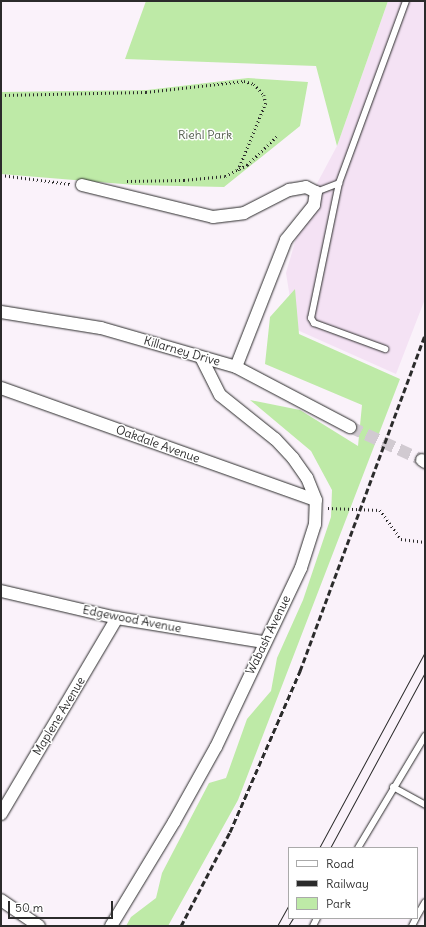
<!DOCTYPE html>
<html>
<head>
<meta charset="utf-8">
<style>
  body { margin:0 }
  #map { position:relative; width:426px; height:927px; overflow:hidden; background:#faf2fa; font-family:Delius,sans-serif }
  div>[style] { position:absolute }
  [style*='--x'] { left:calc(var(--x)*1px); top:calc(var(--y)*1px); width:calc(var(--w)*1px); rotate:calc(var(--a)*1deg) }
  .built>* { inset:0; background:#f4e2f4 }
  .green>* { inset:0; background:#beeaa7 }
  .minor-tunnel>* { height:12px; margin-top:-6px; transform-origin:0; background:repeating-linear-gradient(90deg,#d1cad1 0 12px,transparent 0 18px) }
  .path>* { height:2.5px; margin-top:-1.25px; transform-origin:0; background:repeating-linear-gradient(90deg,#2b2b2b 0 1px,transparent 0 4px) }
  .roads { filter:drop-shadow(0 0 1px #2b2b2b) drop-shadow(0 0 1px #2b2b2b) }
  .service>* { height:6px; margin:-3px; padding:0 3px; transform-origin:3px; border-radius:3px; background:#fff }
  .minor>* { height:12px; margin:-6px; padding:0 6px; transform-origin:6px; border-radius:6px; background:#fff }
  .tram>* { height:1px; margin:-0.5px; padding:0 0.5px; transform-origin:0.5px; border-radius:0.5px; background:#2b2b2b }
  .rail>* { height:3px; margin-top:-1.5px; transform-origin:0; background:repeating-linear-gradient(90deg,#2b2b2b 0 6px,transparent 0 9px) }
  span { translate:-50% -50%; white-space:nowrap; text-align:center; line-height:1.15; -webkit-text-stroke:3px #fff; paint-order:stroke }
  .park-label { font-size:12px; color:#505b4a }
  .street-label { font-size:12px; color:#2b2b2b }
  .frame { position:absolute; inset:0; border:2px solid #2b2b2b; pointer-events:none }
  .legend { position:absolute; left:288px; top:847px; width:130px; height:72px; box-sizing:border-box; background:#fff; border:1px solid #aaa; margin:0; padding:5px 7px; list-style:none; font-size:12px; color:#2b2b2b }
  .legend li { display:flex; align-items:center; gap:8px; height:20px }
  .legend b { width:20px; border:1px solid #aaa }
  .scale { position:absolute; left:8px; top:901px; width:105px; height:18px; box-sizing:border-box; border:2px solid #2b2b2b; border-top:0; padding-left:5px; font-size:12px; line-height:14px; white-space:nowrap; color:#2b2b2b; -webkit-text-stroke:3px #fff; paint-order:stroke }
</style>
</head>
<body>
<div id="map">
  <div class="built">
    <i style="clip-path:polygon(388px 1px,425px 1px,425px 299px,396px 374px,295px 329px,286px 273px,306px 204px,337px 146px)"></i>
  </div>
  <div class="green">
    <i style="clip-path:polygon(146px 1px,388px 1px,337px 146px,316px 66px,125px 59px)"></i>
    <i style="clip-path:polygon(248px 78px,308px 82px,300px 126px,224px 187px,135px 185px,1px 174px,1px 92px,147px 90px)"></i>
    <i style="clip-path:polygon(295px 289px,299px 334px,400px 379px,238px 800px,168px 926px,126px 926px,131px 917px,156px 898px,162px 873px,209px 783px,226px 778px,247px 719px,271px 691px,277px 658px,303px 600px,331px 517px,332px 490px,311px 451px,250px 400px,300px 410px,358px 446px,362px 405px,265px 364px,270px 317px)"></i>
  </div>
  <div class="minor-tunnel">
    <i style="--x:350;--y:427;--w:79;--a:24.6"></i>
  </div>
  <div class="path">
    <i style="--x:1;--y:95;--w:145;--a:-1.2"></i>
    <i style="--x:146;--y:92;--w:99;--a:-6.4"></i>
    <i style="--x:244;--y:81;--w:10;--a:17"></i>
    <i style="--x:254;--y:84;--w:15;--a:48"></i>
    <i style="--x:264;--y:95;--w:8;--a:76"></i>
    <i style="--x:266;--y:103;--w:74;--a:112.4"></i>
    <i style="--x:1;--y:175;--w:70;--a:7.4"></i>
    <i style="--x:127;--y:181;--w:57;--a:-1"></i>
    <i style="--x:184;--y:180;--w:41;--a:-5.6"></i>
    <i style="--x:225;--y:176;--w:25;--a:-27"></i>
    <i style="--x:247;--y:165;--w:43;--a:-44.1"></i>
    <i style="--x:328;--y:508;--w:52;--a:2.2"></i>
    <i style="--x:380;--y:510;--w:36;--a:54"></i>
    <i style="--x:401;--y:539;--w:24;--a:7"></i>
  </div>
  <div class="roads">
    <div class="service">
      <i style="--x:339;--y:183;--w:138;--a:101.7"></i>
      <i style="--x:311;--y:318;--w:6;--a:59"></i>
      <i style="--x:314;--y:323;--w:76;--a:20.1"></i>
      <i style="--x:316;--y:192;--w:25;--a:-21"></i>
      <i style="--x:339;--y:183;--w:194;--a:-69.8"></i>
      <i style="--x:393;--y:787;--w:37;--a:29"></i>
      <i style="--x:358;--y:848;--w:131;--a:-59.1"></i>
      <i style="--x:417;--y:916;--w:16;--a:-60"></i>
      <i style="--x:313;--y:926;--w:9;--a:-63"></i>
      <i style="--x:412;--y:926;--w:9;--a:-63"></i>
    </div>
    <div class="minor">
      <i style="--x:82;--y:185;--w:135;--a:13.7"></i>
      <i style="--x:213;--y:217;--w:31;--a:-7"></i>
      <i style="--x:244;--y:213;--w:51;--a:-27.1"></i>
      <i style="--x:289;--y:190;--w:17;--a:-10"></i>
      <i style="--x:306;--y:187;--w:11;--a:27"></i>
      <i style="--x:316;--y:192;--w:13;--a:99"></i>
      <i style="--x:314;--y:205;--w:45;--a:128.7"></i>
      <i style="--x:286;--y:240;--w:136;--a:111.5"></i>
      <i style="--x:1;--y:312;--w:101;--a:9.1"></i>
      <i style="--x:101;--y:328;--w:141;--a:16.1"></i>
      <i style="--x:236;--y:367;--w:129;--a:27.8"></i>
      <i style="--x:1;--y:388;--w:334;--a:19.6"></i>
      <i style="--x:422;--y:460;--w:4;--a:34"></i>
      <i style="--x:1;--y:591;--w:119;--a:13.1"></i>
      <i style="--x:117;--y:618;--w:149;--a:9.3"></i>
      <i style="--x:1;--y:814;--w:228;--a:-59.4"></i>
      <i style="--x:1;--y:900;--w:46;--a:34.4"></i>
      <i style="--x:111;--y:926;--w:122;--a:-58.8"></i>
      <i style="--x:174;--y:822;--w:86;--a:-60.8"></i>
      <i style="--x:216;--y:747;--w:198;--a:-64.6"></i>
      <i style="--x:301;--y:568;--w:46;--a:-72.3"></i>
      <i style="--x:315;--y:524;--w:24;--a:-88"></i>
      <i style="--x:316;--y:500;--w:24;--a:-112"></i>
      <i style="--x:307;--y:478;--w:24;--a:-125"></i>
      <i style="--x:293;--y:458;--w:26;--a:-133"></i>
      <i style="--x:275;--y:439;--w:70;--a:-141.3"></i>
      <i style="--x:220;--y:395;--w:42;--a:-116.6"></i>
    </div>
  </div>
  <div class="tram">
    <i style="--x:319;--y:848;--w:223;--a:-61.6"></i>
    <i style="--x:330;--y:848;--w:200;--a:-61.6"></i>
    <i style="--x:277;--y:926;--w:25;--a:-61"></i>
    <i style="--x:288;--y:926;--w:9;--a:-58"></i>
  </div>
  <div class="rail">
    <i style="--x:181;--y:926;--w:106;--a:-62.5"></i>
    <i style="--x:230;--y:832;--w:176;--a:-66.5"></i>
    <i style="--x:300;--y:671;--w:359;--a:-69.6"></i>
  </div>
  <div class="park-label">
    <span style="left:205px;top:135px">Riehl Park</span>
  </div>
  <div class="street-label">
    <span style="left:182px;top:351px;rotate:16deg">Killarney Drive</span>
    <span style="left:158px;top:444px;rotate:20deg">Oakdale Avenue</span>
    <span style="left:132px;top:619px;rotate:11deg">Edgewood Avenue</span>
    <span style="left:268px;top:635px;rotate:-64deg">Wabash Avenue</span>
    <span style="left:59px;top:716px;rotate:-59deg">Maplene Avenue</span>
  </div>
  <div class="frame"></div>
  <ul class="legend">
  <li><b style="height:5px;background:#fff"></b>Road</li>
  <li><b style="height:5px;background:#2b2b2b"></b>Railway</li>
  <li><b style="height:11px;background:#beeaa7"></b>Park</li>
  </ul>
  <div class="scale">50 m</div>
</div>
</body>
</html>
